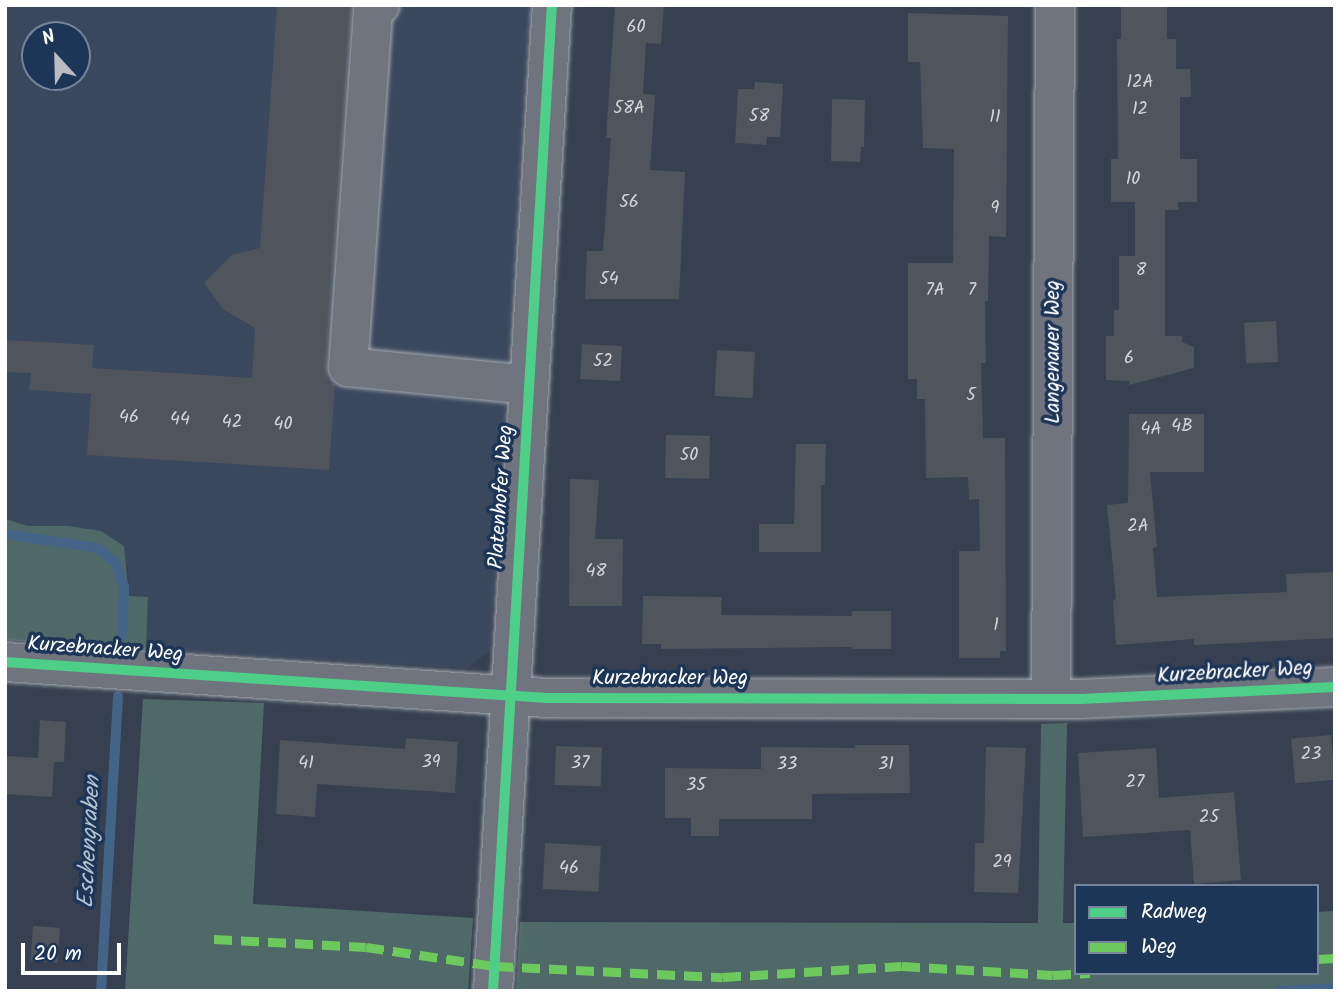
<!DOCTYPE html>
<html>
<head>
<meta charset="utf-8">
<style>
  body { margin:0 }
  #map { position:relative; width:1340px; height:996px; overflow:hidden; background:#364050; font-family:Kalam,sans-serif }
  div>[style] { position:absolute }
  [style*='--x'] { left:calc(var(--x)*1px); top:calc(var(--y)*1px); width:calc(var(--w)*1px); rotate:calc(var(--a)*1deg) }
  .built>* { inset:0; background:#3a485e }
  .green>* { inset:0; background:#4f6969 }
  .stream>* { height:10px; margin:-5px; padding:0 5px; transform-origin:5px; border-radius:5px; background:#446487 }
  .building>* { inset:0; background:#4f545d; transform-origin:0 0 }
  .roads { filter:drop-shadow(0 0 2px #a5a9b0) drop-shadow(0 0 2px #a5a9b0) }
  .minor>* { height:38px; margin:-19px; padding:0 19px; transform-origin:19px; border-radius:19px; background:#6f747e }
  .quiet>* { height:9px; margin-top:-4.5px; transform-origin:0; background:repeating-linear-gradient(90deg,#6dc95d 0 18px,transparent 0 27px) }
  .cycleway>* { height:10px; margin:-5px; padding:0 5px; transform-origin:5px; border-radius:5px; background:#4dcf88 }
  span { translate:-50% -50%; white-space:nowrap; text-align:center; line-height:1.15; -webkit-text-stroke:7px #1d3557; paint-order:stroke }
  .number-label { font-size:18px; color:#d3d4d6 }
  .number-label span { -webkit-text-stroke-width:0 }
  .street-label { font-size:21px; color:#fff }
  .water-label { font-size:23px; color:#b5c3d1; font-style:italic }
  .frame { position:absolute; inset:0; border:7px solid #fff; pointer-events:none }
  .legend { position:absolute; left:1074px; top:884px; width:245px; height:91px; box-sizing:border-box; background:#1d3557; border:2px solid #77869a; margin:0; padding:9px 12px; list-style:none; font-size:21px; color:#fff }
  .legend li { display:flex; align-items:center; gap:14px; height:35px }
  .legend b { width:35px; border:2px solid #77869a }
  .north { position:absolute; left:21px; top:21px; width:70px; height:70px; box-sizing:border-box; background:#1d3557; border:2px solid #77869a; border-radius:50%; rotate:338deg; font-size:19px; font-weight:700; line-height:28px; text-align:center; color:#fff }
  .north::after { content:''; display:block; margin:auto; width:24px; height:32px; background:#b9bcc2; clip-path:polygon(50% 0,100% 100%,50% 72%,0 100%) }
  .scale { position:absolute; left:21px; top:943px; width:100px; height:32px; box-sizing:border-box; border:4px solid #fff; border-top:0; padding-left:9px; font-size:21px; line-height:24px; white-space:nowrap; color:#fff; -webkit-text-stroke:5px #1d3557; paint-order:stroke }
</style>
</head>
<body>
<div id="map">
  <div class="built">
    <i style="clip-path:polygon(evenodd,5px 5px,530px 5px,490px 650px,468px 668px,146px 649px,148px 597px,129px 596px,128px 567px,68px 526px,28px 526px,5px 519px,5px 5px,35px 35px,77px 35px,77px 77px,35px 77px,35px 35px)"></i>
  </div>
  <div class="green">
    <i style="clip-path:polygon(5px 519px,28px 526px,68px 526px,101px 531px,124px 546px,129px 596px,148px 597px,146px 649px,5px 640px)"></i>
    <i style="clip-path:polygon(143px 699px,264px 703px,253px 904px,473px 918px,468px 991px,125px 991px)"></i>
    <i style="clip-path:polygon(1067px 723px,1063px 923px,1076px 923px,1076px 973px,1317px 973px,1317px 912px,1335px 911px,1335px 991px,516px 991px,520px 922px,1038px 923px,1041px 724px)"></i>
  </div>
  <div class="stream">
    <i style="--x:5;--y:534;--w:93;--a:8.7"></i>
    <i style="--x:97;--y:548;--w:23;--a:38"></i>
    <i style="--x:115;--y:562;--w:27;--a:70"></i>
    <i style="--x:124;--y:587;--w:49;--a:92.3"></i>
    <i style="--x:101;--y:991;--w:295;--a:-86.7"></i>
    <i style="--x:1280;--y:991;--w:55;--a:-3.1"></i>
  </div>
  <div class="building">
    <i style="clip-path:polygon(277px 5px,352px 5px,326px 365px,328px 383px,335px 384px,329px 470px,87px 455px,91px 394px,29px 390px,31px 373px,5px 372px,5px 340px,94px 345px,92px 368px,252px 378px,255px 328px,223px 309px,204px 283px,232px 255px,260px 248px)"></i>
    <i style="clip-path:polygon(615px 5px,664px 5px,661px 44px,646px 43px,643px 94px,655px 95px,650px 170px,685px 172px,679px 299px,585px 299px,587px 251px,603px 251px,611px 138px,606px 138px)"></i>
    <i style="clip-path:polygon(1121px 5px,1167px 5px,1167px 39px,1176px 39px,1176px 69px,1190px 69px,1191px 97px,1180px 97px,1180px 159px,1197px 159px,1197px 202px,1178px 202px,1179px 210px,1165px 210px,1165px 336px,1182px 336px,1182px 342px,1194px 347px,1194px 368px,1129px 385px,1129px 381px,1106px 380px,1106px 336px,1114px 336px,1114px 310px,1119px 310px,1119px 256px,1135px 256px,1135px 202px,1111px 202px,1111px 159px,1118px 159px,1117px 39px,1121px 39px)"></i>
    <i style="clip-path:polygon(908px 13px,1008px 16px,1006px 237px,989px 236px,988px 301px,985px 301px,986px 363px,981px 363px,983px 438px,1005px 438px,1006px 651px,1000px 651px,1000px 658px,959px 658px,959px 551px,980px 551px,979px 499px,969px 500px,968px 477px,926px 478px,925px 399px,917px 399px,917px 379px,908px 379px,908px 263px,953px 263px,954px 149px,923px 148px,920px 62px,908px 62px)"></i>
    <i style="clip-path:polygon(755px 82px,783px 84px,780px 137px,767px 137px,766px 145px,735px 143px,738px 89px,754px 89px)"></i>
    <i style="clip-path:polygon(832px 99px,865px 100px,864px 147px,861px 147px,860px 162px,831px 161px)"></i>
    <i style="left:1276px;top:321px;width:41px;height:32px;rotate:87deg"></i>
    <i style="left:582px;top:344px;width:40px;height:35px;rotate:3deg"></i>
    <i style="left:717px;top:350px;width:38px;height:46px;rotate:3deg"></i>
    <i style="clip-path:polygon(1129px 414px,1204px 414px,1204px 472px,1150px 472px,1157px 547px,1153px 548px,1157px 597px,1287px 592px,1286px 574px,1335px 572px,1335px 638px,1194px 645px,1194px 639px,1116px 645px,1113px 600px,1116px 599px,1107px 505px,1128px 503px)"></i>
    <i style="left:666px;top:435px;width:44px;height:43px;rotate:1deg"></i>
    <i style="clip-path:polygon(796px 444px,826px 444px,825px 485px,821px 485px,821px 552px,759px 552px,759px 524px,794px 524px)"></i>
    <i style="clip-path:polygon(570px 479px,599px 480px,595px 539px,623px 539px,622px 606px,569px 606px)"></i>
    <i style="clip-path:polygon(643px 596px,722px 597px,721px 615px,852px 616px,852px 611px,891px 611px,891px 649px,852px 649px,852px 647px,661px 649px,661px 644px,642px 644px)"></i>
    <i style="clip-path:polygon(40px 720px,66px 722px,64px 762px,54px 762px,52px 797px,5px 794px,7px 756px,38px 758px)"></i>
    <i style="left:1331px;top:735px;width:45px;height:40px;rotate:85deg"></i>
    <i style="clip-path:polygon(406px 738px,458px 742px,455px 793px,317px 784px,315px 817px,276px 814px,280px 740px,405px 749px)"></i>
    <i style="clip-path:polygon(855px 745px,909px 745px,910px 793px,812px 794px,812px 819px,719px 819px,719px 836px,691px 836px,691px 818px,665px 818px,665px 768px,761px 769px,761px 747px,855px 748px)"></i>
    <i style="left:556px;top:746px;width:46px;height:39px;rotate:2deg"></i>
    <i style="clip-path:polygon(986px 747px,1026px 748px,1018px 893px,974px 892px,975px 843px,984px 843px)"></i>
    <i style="clip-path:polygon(1156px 748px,1159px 798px,1234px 792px,1241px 880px,1194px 884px,1190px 830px,1083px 837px,1078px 753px)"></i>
    <i style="left:545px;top:843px;width:56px;height:46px;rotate:3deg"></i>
    <i style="left:33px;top:926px;width:27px;height:35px;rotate:4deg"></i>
  </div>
  <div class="roads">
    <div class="minor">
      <i style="--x:380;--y:5;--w:9;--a:139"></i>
      <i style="--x:373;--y:11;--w:357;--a:94"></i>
      <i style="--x:348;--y:367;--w:182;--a:5.7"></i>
      <i style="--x:5;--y:662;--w:543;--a:3.8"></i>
      <i style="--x:547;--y:698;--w:534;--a:0.11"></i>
      <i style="--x:1081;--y:699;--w:254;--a:-2.7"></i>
      <i style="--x:1051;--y:699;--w:694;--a:-89.67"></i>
      <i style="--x:493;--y:991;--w:988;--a:-86.58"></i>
    </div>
  </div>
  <div class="quiet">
    <i style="--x:214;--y:939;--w:152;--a:3"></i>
    <i style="--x:366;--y:947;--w:130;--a:8.4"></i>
    <i style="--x:495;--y:966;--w:228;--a:2.8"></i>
    <i style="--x:723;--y:977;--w:179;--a:-3.5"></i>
    <i style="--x:902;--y:966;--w:151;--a:3.4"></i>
    <i style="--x:1053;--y:975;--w:37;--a:-3"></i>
    <i style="--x:1317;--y:959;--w:18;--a:-3"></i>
  </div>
  <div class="cycleway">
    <i style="--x:5;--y:662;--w:543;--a:3.8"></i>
    <i style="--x:547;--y:698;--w:534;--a:0.11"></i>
    <i style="--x:1081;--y:699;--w:254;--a:-2.7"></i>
    <i style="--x:493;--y:991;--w:988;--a:-86.58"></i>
  </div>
  <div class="number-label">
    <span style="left:636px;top:28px">60</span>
    <span style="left:1140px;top:83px">12A</span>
    <span style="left:629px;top:109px">58A</span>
    <span style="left:1140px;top:110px">12</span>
    <span style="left:759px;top:117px">58</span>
    <span style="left:995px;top:118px">11</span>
    <span style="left:1133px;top:180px">10</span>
    <span style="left:629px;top:203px">56</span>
    <span style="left:995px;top:209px">9</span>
    <span style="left:1141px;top:271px">8</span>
    <span style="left:609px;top:280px">54</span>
    <span style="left:935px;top:291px">7A</span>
    <span style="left:972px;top:291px">7</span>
    <span style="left:1129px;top:359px">6</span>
    <span style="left:603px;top:362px">52</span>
    <span style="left:971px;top:396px">5</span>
    <span style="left:129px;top:418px">46</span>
    <span style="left:180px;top:420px">44</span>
    <span style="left:232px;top:423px">42</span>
    <span style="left:283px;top:425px">40</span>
    <span style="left:1182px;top:427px">4B</span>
    <span style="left:1151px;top:430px">4A</span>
    <span style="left:689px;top:456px">50</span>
    <span style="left:1138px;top:527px">2A</span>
    <span style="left:596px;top:572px">48</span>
    <span style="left:996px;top:626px">1</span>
    <span style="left:1311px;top:755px">23</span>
    <span style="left:431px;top:763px">39</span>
    <span style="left:306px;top:764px">41</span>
    <span style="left:580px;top:764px">37</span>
    <span style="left:787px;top:765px">33</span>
    <span style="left:886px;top:765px">31</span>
    <span style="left:1135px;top:783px">27</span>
    <span style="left:696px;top:786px">35</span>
    <span style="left:1209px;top:818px">25</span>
    <span style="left:1002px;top:863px">29</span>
    <span style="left:569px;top:869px">46</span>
  </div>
  <div class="street-label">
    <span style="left:1054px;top:352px;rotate:-90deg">Langenauer Weg</span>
    <span style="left:502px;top:497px;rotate:-86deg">Platenhofer Weg</span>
    <span style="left:105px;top:650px;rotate:4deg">Kurzebracker Weg</span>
    <span style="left:1235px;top:673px;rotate:-3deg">Kurzebracker Weg</span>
    <span style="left:670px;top:679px">Kurzebracker Weg</span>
  </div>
  <div class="water-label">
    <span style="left:90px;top:842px;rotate:-87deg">Eschengraben</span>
  </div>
  <div class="frame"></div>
  <ul class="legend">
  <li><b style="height:9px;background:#4dcf88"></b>Radweg</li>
  <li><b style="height:9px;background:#6dc95d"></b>Weg</li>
  </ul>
  <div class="north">N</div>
  <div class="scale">20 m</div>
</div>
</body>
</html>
